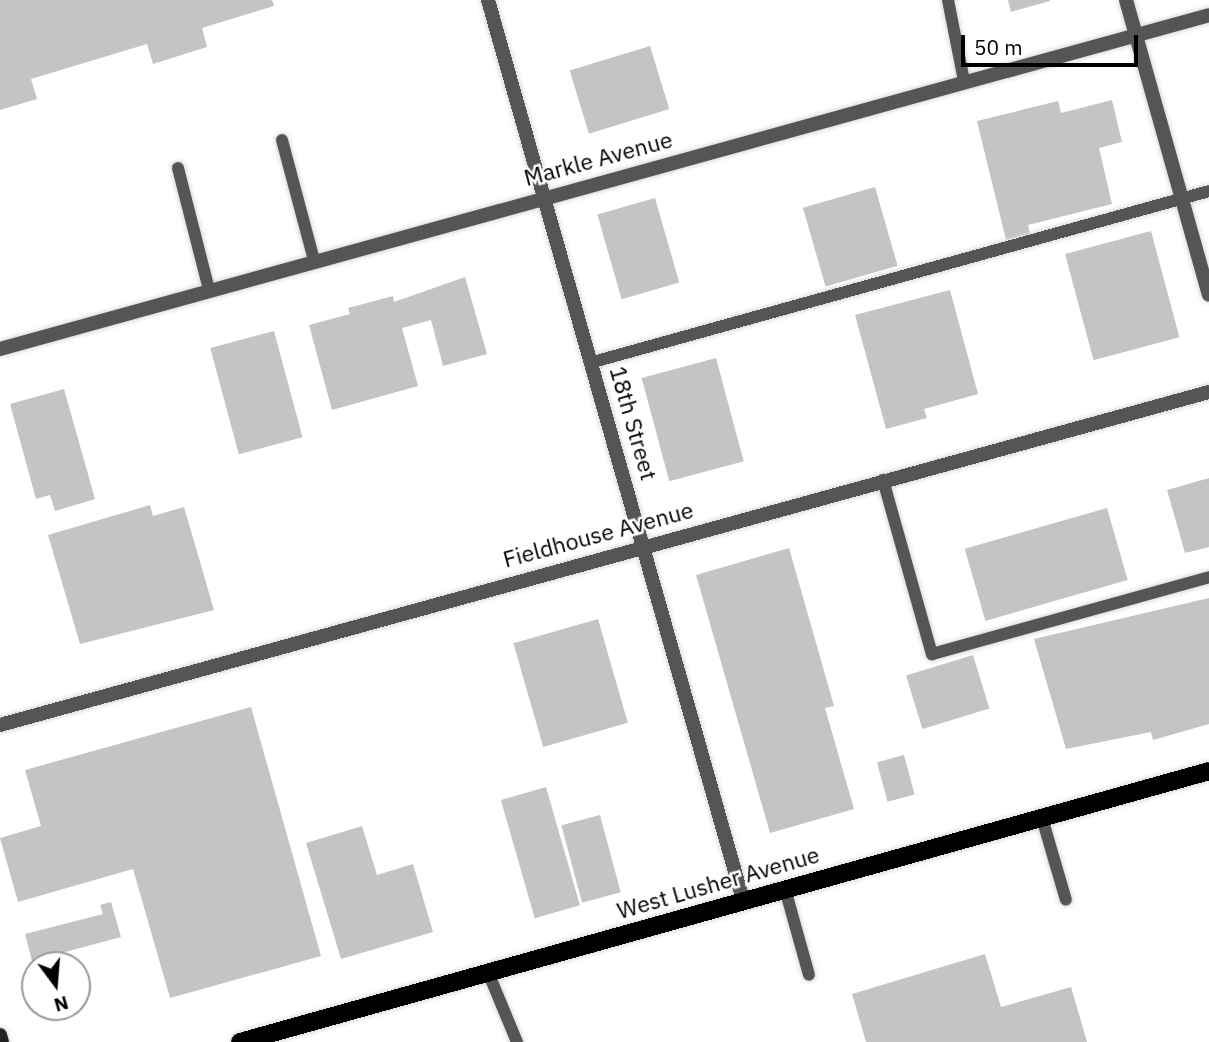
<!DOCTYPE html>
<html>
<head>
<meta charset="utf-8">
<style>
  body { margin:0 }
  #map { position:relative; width:1209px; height:1042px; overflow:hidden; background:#fff; font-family:"IBM Plex Sans",sans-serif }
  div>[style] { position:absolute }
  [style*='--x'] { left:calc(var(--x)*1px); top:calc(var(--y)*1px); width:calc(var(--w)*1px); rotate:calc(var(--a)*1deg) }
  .building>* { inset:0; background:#c4c4c4; transform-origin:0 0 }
  .roads { filter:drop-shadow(0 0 2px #dbdbdb) drop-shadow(0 0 2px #dbdbdb) }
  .lane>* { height:12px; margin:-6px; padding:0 6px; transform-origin:6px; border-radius:6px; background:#555 }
  .street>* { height:14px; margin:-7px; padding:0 7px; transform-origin:7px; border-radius:7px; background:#555 }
  .secondary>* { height:14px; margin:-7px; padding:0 7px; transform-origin:7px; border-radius:7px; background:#222 }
  .primary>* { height:18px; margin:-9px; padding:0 9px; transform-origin:9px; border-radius:9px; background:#000 }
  span { translate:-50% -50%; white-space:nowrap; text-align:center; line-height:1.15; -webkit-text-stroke:5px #fff; paint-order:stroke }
  .street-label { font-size:23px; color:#000 }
  .north { position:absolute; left:21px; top:951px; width:70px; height:70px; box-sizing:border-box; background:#fff; border:2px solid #999; border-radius:50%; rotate:164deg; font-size:19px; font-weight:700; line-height:28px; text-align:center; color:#000 }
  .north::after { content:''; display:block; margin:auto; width:24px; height:32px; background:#000; clip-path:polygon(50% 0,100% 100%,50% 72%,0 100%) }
  .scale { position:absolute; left:961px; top:35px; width:177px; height:32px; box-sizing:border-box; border:4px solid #000; border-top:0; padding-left:9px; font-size:21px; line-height:24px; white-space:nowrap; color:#000; -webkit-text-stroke:5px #fff; paint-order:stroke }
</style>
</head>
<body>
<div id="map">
  <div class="building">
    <i style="clip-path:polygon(0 0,272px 0,274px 6px,202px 28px,207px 47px,153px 64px,147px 44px,31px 79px,37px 99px,0 110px)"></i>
    <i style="clip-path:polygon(1008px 0,1050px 0,1050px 1px,1011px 12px)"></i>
    <i style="left:650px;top:46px;width:66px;height:84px;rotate:73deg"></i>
    <i style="clip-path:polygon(1112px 100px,1122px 142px,1099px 148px,1112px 204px,1028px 225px,1030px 234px,1006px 240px,977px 121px,1058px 101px,1061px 113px)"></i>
    <i style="left:875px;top:187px;width:82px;height:75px;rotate:74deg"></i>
    <i style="left:655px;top:198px;width:88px;height:60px;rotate:74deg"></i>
    <i style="left:1151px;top:231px;width:110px;height:89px;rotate:75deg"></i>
    <i style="clip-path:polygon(465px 277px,487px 354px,443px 366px,431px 320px,402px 328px,418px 386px,332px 410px,309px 325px,350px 314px,348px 308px,393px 296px,394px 302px)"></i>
    <i style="clip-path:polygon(950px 290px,978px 394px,924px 409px,927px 418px,886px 429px,855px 315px)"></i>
    <i style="left:274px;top:331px;width:110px;height:66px;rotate:75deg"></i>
    <i style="left:716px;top:358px;width:107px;height:77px;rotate:75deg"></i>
    <i style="clip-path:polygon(64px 389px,95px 499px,55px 511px,50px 495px,36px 499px,10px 404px)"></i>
    <i style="clip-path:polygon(1209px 478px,1209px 547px,1185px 553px,1167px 490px)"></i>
    <i style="clip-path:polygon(150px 505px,153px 516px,184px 507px,214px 610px,80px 644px,48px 535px)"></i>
    <i style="left:1107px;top:508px;width:75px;height:148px;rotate:74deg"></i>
    <i style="clip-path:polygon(789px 548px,834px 706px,825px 708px,854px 809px,770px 833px,696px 575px)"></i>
    <i style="clip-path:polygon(1209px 598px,1209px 724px,1153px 740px,1151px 732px,1066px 749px,1034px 639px)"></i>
    <i style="left:598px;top:619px;width:108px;height:88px;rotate:74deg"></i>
    <i style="left:973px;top:655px;width:56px;height:70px;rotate:73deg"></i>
    <i style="clip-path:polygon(251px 707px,321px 956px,170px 998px,133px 869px,18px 902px,0 838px,41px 826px,25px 770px)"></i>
    <i style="left:904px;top:755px;width:41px;height:28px;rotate:75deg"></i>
    <i style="left:546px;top:787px;width:123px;height:47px;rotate:74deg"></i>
    <i style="left:600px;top:815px;width:80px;height:40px;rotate:75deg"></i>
    <i style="clip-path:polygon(362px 826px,377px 875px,413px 864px,433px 932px,341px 959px,306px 843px)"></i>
    <i style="clip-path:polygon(111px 902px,121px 937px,32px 961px,25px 934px,103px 914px,100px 905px)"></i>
    <i style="clip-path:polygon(985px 954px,1001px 1007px,1071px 987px,1087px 1042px,866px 1042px,852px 994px)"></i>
  </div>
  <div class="roads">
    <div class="lane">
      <i style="--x:948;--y:0;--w:83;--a:78.8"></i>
      <i style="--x:282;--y:140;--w:124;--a:75.1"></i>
      <i style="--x:178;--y:168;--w:126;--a:75.7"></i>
      <i style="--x:593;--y:362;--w:639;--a:-15.51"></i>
      <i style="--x:883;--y:480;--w:181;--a:74.3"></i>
      <i style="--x:932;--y:654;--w:288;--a:-15.5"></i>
      <i style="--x:1042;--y:818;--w:85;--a:73.7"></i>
      <i style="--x:785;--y:889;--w:89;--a:74.4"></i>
      <i style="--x:488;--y:972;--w:76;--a:67.5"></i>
    </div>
    <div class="street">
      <i style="--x:488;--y:0;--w:935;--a:74.18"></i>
      <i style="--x:1126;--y:0;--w:306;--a:74.3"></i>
      <i style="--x:0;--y:349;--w:1254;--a:-15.44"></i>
      <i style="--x:0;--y:725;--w:1254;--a:-15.4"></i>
    </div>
    <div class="secondary">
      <i style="--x:0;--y:1035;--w:7;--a:74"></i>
    </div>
    <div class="primary">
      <i style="--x:240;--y:1042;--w:1006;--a:-15.62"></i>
    </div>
  </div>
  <div class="street-label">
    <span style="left:598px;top:158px;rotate:-15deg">Markle Avenue</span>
    <span style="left:634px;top:423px;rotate:74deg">18th Street</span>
    <span style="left:598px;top:534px;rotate:-15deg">Fieldhouse Avenue</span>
    <span style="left:718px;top:882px;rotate:-16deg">West Lusher Avenue</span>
  </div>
  <div class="north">N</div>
  <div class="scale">50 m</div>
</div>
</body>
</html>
